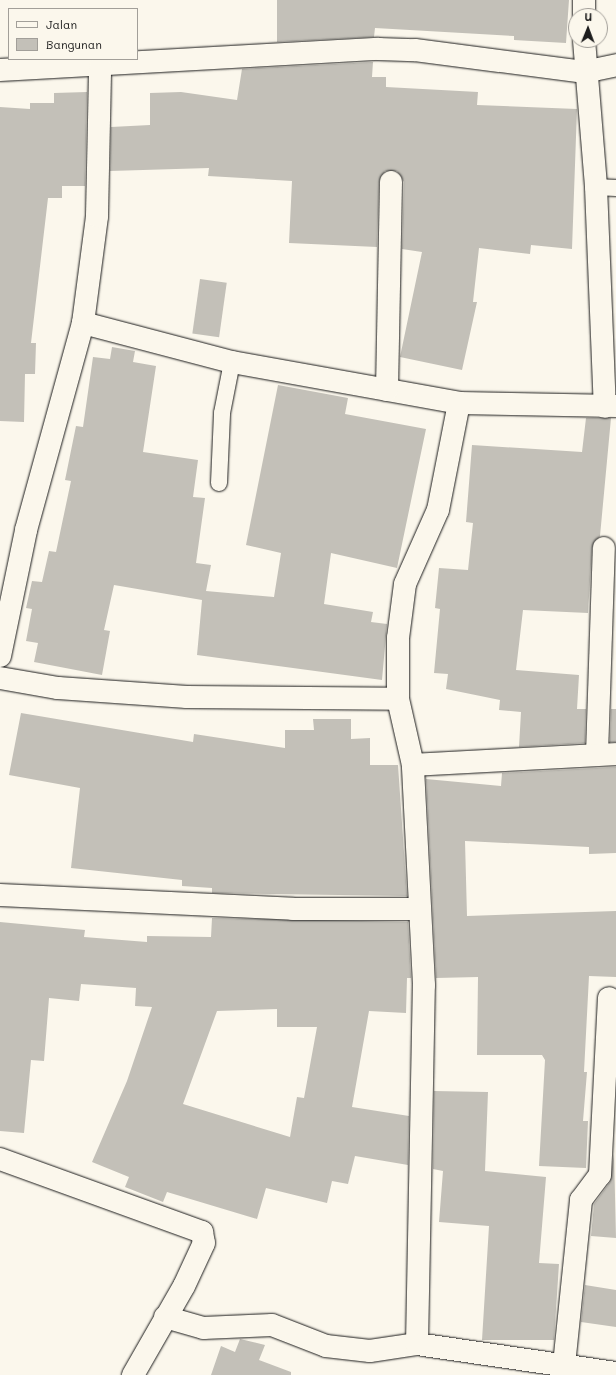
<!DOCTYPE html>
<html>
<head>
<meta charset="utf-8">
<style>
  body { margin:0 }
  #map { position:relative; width:616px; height:1375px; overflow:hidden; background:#fbf7ec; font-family:Mali,sans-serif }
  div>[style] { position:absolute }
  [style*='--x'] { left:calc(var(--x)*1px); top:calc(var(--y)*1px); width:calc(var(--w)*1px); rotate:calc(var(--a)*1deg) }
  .building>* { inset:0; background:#c3c0b8; transform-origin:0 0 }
  .roads { filter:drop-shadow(0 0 1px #1c1c1c) drop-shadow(0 0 1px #1c1c1c) }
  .lane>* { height:16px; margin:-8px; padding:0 8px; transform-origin:8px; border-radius:8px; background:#fbf7ec }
  .street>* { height:22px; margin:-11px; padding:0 11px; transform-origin:11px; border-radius:11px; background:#fbf7ec }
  span { translate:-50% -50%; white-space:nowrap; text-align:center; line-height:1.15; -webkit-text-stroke:3.5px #fbf7ec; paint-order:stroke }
  .legend { position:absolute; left:8px; top:8px; width:130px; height:52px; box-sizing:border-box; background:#fbf7ec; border:1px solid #a29f99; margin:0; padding:5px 7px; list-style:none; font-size:12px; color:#1c1c1c }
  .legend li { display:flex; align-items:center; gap:8px; height:20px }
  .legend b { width:20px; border:1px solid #a29f99 }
  .north { position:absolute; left:568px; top:8px; width:40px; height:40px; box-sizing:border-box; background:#fbf7ec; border:1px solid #a29f99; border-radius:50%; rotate:1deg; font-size:11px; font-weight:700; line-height:16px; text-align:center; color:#1c1c1c }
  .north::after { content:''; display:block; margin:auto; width:14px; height:18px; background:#1c1c1c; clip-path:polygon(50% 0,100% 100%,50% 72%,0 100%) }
</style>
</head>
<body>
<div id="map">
  <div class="building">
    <i style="clip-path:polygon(277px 0,569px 0,566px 43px,514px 40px,514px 36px,375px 28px,374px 37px,277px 42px)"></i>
    <i style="clip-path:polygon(373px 62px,372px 77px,386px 77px,386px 87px,478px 92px,477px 105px,577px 109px,572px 249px,531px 245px,530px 254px,479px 248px,473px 302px,477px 302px,462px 370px,400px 357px,422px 252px,402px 249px,404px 182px,397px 171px,385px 171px,379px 181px,377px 247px,289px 243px,292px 181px,208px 176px,209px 168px,110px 171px,111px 127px,150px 125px,150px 93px,181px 92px,237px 100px,242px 69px)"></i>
    <i style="clip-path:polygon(87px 92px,85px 186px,62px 186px,62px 198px,48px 198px,31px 343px,36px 343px,35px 374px,25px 374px,24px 422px,0 421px,0 107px,30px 109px,30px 103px,54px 103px,54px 93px)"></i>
    <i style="left:200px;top:279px;width:27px;height:55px;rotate:8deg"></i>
    <i style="clip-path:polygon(112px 347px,135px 351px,133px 362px,156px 366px,143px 452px,198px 460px,193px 497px,205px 498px,196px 563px,211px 565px,206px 591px,274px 597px,281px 553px,246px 545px,278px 385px,348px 398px,345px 414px,426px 429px,397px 568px,331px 553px,324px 604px,373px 612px,371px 622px,387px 624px,382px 680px,197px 655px,202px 600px,114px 585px,104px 630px,110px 631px,102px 675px,34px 662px,38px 643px,26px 641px,32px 609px,26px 608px,32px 581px,42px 582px,49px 551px,56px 552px,71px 481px,65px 480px,76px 426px,83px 427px,93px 357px,110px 359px)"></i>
    <i style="clip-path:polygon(586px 418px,611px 418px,600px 536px,592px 548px,588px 613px,523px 610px,516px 670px,579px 675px,577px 709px,586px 709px,585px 743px,519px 747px,521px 712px,499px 710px,500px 700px,446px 689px,448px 674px,434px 673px,440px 609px,435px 608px,439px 568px,468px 570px,473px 523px,466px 522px,472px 445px,582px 452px)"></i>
    <i style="clip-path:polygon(611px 709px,616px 709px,616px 742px,610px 742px)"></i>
    <i style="clip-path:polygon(21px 713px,193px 742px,194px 734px,285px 748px,285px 730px,314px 730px,313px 719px,351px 719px,351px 739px,370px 738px,370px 765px,398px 765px,407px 896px,212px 893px,212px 888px,182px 886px,182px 880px,71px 868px,80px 788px,9px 775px)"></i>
    <i style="clip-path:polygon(616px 767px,616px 853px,589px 854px,589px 847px,465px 841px,467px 916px,616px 911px,616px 977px,589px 976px,584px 1072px,587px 1072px,583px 1121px,588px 1121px,586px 1168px,539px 1166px,545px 1060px,542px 1055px,477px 1055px,478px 977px,436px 978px,426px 779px,501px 786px,502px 773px)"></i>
    <i style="clip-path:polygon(evenodd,212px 918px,408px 922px,411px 978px,407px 978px,406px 1013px,369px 1011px,352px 1107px,409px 1116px,408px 1165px,355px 1156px,348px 1184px,332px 1181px,327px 1203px,266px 1188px,257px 1219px,167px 1192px,163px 1202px,125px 1187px,129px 1177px,92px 1162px,127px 1081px,152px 1007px,135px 1006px,136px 988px,81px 984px,79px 1001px,49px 998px,44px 1061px,31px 1060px,24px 1133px,0 1131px,0 922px,85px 930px,84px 937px,147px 942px,147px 936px,211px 937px,212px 918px,277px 1009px,277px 1027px,317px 1027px,304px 1098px,297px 1097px,290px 1137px,183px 1104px,217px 1011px,277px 1009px)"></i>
    <i style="clip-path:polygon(434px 1091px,488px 1092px,485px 1171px,546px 1177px,539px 1263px,559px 1264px,554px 1340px,482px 1340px,489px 1226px,439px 1222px,443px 1171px,433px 1169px)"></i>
    <i style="clip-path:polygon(614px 1153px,616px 1238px,591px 1236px,594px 1204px,610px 1182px)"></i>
    <i style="clip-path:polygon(585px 1285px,616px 1290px,616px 1327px,581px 1322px)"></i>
    <i style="clip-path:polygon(240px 1339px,265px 1345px,259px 1360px,291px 1372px,291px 1375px,211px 1375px,221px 1346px,235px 1352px)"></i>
  </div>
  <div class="roads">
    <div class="lane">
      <i style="--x:596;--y:187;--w:20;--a:3"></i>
      <i style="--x:219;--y:483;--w:70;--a:-87.5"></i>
      <i style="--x:222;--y:413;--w:52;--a:-78.9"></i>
    </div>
    <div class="street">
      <i style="--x:584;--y:16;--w:16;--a:-90"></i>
      <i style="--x:584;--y:40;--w:147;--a:85.3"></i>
      <i style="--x:596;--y:187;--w:220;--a:87.7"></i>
      <i style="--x:0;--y:70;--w:379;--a:-3.2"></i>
      <i style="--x:378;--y:49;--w:37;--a:2"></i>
      <i style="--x:415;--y:50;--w:170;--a:7.4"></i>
      <i style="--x:584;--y:72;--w:33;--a:-12"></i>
      <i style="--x:83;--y:323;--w:154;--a:14.7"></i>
      <i style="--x:232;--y:362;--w:231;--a:10.2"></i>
      <i style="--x:459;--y:403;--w:157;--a:1.1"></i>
      <i style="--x:387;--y:390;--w:208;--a:-88.9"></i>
      <i style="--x:0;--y:656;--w:129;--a:-78.3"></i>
      <i style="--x:26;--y:530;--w:215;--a:-74.6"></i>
      <i style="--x:83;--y:323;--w:108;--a:-82.5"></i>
      <i style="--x:97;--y:216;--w:149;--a:-88.8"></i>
      <i style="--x:0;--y:678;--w:59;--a:9.8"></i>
      <i style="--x:58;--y:688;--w:129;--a:4"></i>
      <i style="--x:187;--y:697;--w:211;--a:0.5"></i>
      <i style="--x:597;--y:754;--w:206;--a:-88.1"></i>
      <i style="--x:413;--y:765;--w:203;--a:-3.1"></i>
      <i style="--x:0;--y:895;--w:293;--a:2.7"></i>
      <i style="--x:293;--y:909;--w:125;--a:0"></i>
      <i style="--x:0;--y:1159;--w:215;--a:19.9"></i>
      <i style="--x:202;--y:1232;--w:11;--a:80"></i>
      <i style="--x:204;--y:1243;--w:47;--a:114.9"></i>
      <i style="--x:184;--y:1286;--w:103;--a:119.8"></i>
      <i style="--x:165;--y:1317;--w:40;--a:16"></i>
      <i style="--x:203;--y:1328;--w:69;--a:-2.5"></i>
      <i style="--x:272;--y:1325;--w:58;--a:21.3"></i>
      <i style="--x:326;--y:1346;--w:44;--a:6.5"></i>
      <i style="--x:370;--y:1351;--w:48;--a:-8.5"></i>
      <i style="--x:417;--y:1344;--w:201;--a:8.3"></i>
      <i style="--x:417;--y:1344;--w:359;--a:-88.9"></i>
      <i style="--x:424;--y:985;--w:220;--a:-92.9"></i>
      <i style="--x:413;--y:765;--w:68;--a:-102.8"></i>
      <i style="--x:398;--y:699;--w:61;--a:-90"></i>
      <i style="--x:398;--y:638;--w:54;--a:-82.6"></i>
      <i style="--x:405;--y:584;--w:81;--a:-66"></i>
      <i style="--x:438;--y:510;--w:109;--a:-78.9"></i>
      <i style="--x:564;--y:1365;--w:166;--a:-84.1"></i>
      <i style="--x:581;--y:1200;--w:31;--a:-53"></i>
      <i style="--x:600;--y:1175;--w:177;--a:-87.1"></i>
    </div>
  </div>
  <ul class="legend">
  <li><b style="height:5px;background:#fbf7ec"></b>Jalan</li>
  <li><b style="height:11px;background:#c3c0b8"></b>Bangunan</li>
  </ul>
  <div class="north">U</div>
</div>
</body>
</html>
